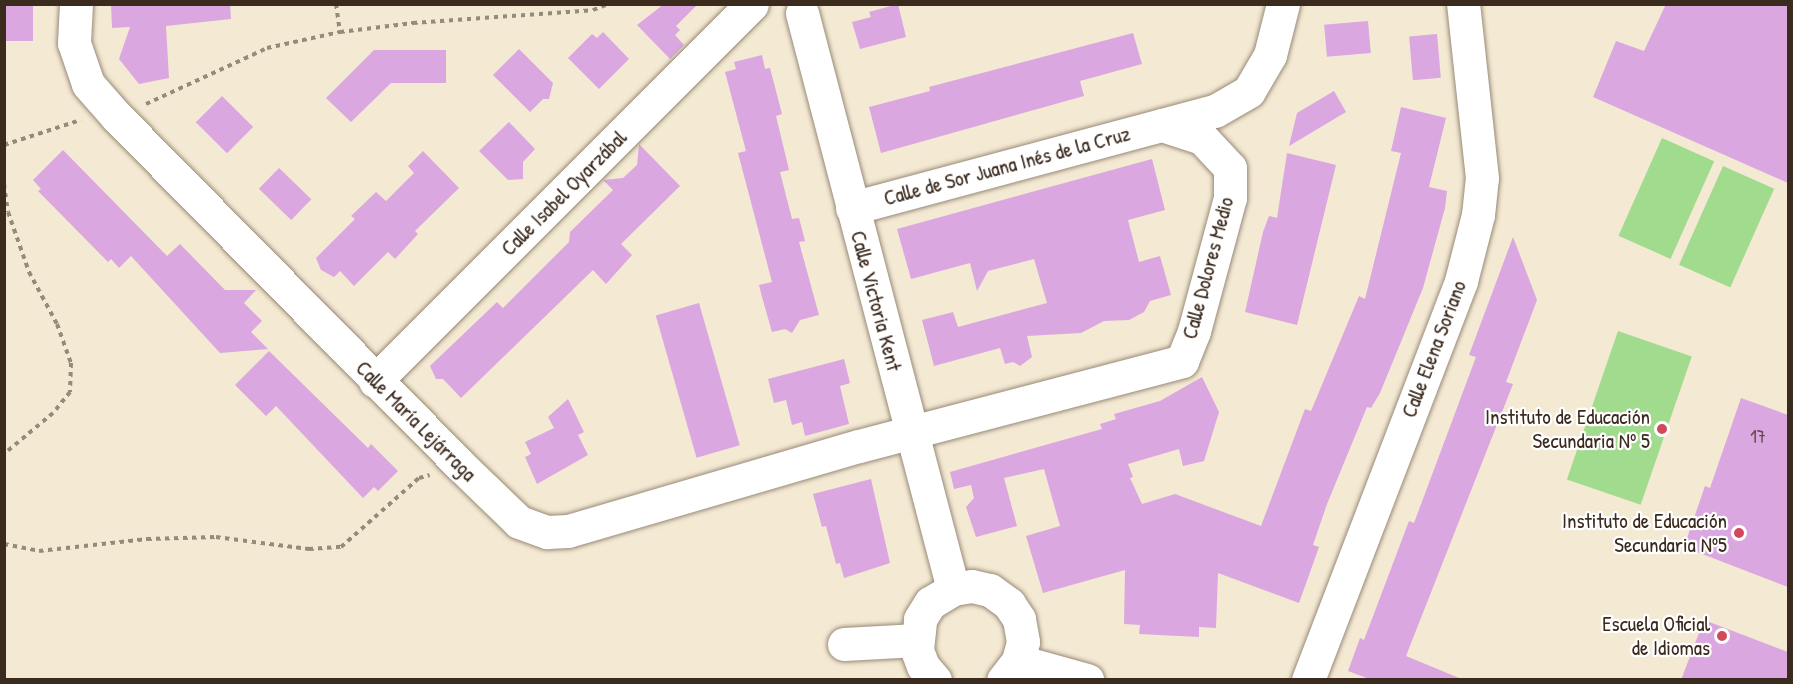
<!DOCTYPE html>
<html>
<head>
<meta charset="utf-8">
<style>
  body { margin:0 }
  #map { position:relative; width:1793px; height:684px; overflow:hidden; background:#f4e9d3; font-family:"Patrick Hand",sans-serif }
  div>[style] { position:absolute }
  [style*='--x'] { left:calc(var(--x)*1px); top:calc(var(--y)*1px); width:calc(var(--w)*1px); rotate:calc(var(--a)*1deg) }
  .green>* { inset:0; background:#a1db8e; transform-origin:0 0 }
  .building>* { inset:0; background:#daa7e0; transform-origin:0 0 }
  .path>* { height:4px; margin-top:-2px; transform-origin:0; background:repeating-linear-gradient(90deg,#988a78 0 4.5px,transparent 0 9px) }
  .roads { filter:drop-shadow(0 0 2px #988a78) drop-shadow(0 0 2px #988a78) }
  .minor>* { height:33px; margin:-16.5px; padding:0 16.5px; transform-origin:16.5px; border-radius:16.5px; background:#fff }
  .dots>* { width:16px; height:16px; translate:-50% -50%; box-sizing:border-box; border:3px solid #fff; border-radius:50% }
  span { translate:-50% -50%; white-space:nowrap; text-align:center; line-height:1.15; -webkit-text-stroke:4.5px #fff; paint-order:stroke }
  .number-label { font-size:18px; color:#63494e }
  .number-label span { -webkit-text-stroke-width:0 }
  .street-label { font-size:21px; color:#3b2a1e }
  .poi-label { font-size:21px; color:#3b2a1e }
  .right { translate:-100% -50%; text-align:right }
  .frame { position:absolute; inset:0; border:6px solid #3b2a1e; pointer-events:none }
</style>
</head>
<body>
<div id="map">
  <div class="green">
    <i style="left:1662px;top:138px;width:57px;height:107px;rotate:24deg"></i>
    <i style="left:1723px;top:166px;width:56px;height:108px;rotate:24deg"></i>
    <i style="left:1618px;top:331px;width:78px;height:157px;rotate:19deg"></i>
  </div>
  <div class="building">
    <i style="left:4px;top:4px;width:29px;height:37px"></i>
    <i style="clip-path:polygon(111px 4px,230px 4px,231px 19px,166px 26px,169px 78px,139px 84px,119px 59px,130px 27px,112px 28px)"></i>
    <i style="clip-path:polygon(664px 4px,698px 4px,676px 26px,680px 30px,675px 35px,684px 45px,670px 59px,637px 25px)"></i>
    <i style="clip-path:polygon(898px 4px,906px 37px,860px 49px,852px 22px,871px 17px,869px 12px)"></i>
    <i style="clip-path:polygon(1666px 4px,1788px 4px,1788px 183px,1593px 97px,1616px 41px,1644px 51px)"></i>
    <i style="left:1368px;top:21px;width:32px;height:44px;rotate:85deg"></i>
    <i style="clip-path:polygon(603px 32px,629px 59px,599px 89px,568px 58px,592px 34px,597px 38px)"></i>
    <i style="clip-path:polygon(1133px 33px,1142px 64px,1080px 81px,1084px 96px,881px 153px,869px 107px,930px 91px,929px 87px)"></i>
    <i style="left:1437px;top:34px;width:44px;height:28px;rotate:85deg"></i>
    <i style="clip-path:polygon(519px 49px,553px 83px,549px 99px,543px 99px,530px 112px,493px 75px)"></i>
    <i style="clip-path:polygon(374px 50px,446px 50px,446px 83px,391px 83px,351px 122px,326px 98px)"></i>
    <i style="clip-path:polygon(762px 55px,765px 69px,770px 68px,782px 114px,776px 116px,789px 170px,780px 172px,792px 219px,799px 218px,805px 241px,799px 242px,819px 315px,800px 320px,792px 333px,785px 329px,772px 332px,762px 297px,759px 285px,772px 282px,738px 153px,746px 151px,725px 72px,736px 69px,734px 62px)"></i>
    <i style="clip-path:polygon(1334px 91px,1346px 112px,1289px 146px,1297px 113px)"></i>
    <i style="left:222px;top:96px;width:44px;height:37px;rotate:45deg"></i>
    <i style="clip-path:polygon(1401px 107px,1446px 118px,1429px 187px,1447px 191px,1445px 208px,1423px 288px,1380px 393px,1371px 408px,1367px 407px,1327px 504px,1313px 545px,1319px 547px,1299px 603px,1218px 573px,1216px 628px,1199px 627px,1199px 637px,1139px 634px,1140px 625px,1124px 624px,1125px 570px,1043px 593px,1026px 536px,1060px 526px,1044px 469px,1004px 478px,1017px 526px,976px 537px,966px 507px,974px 498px,971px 485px,954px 489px,950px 472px,1102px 429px,1100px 424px,1116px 419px,1114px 414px,1160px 401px,1202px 377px,1219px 412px,1204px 461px,1183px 466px,1179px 449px,1128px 464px,1133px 477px,1130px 478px,1142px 504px,1175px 494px,1261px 526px,1305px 409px,1311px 411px,1359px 296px,1365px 299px,1401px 153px,1391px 151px)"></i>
    <i style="clip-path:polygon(509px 122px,535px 149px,523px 162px,523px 179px,508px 180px,479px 151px)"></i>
    <i style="clip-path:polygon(639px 144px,680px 186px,621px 244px,632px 255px,606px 284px,593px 270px,461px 398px,443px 379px,436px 379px,430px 366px,497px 302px,503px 308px,569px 242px,570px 232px,613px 190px,603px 180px,623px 178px,637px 165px)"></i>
    <i style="clip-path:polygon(63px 150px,167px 256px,180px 244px,225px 290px,256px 290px,244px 303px,262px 321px,251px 332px,268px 349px,220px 353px,131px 256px,119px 268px,111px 259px,108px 262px,38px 191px,41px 189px,33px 180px)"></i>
    <i style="clip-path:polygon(423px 151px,459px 188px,415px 231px,418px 234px,395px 259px,388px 252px,354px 286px,340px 271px,334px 277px,321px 270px,316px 258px,355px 219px,351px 216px,376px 192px,386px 201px,414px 173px,408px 166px)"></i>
    <i style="clip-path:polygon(1287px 153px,1336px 165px,1297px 325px,1245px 312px,1263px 232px,1269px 216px,1277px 218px)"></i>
    <i style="clip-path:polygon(1152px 159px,1165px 210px,1128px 220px,1139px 262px,1160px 256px,1171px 295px,1150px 301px,1144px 312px,1129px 320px,1104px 321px,1081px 333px,1027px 336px,1032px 357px,1020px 366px,1013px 362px,1005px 364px,1000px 348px,934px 366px,922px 320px,953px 312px,958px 327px,1047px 303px,1034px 259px,988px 271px,977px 291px,970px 263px,911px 279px,897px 229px)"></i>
    <i style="left:279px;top:168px;width:45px;height:29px;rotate:44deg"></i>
    <i style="clip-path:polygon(1513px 237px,1537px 300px,1506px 382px,1513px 384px,1406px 656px,1464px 680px,1372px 680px,1348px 671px,1360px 638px,1364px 640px,1409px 521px,1414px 523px,1476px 357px,1469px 355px)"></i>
    <i style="left:699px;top:303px;width:148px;height:45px;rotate:74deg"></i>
    <i style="clip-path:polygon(269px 351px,368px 448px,371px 444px,398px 471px,378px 491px,374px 487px,363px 498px,276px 406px,266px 416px,235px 385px)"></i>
    <i style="clip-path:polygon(844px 359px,850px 383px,840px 386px,849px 424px,805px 436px,802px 422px,792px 425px,786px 400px,774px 403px,768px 379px)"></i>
    <i style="clip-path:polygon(1741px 398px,1788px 415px,1788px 587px,1684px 547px,1705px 486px,1710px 488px)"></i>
    <i style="clip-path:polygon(568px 399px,584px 432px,578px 435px,588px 455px,537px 484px,525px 457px,531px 454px,525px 442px,554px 428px,548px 417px)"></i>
    <i style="clip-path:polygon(871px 479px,890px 563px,844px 578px,840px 563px,836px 564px,826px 526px,822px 527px,813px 494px)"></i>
    <i style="clip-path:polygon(1704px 620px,1788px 652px,1788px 680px,1681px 680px)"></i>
  </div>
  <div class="path">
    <i style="--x:336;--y:4;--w:28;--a:82"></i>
    <i style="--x:146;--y:104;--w:133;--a:-24.8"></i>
    <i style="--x:267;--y:48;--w:75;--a:-12.4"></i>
    <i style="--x:340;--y:32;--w:74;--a:-7"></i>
    <i style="--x:413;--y:23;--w:180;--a:-4.1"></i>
    <i style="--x:593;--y:10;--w:17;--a:-21"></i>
    <i style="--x:4;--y:145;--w:81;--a:-18"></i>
    <i style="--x:4;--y:184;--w:28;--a:82"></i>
    <i style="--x:8;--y:212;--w:64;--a:70.7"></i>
    <i style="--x:29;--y:272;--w:59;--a:61.7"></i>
    <i style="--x:57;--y:324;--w:41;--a:70.3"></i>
    <i style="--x:71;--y:363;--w:29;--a:92"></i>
    <i style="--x:70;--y:392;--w:27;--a:129"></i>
    <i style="--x:53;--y:413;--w:64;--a:140.1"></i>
    <i style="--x:4;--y:544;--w:36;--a:11"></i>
    <i style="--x:39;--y:551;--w:109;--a:-6.3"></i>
    <i style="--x:147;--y:539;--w:69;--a:-1.7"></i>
    <i style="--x:216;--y:537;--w:94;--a:7.4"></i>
    <i style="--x:309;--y:549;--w:32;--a:-4"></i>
    <i style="--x:341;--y:547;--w:104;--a:-41.5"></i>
    <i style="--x:419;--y:478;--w:11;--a:-15"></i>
  </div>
  <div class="roads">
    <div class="minor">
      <i style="--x:76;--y:4;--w:39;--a:93"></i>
      <i style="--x:74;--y:43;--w:43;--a:71.1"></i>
      <i style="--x:88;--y:84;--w:44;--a:48.7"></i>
      <i style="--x:117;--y:117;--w:487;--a:45.4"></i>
      <i style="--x:459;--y:464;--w:83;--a:44"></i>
      <i style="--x:519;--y:522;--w:30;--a:20"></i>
      <i style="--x:547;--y:532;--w:21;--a:-3"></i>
      <i style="--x:568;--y:531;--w:303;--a:-16.3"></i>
      <i style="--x:859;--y:446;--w:334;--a:-14.7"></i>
      <i style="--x:1182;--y:361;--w:32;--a:-68"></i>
      <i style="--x:1194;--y:331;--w:138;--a:-74.9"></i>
      <i style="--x:1230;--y:198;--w:30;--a:-90"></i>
      <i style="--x:1230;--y:168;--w:41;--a:-133"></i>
      <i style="--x:1202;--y:138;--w:42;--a:-162"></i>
      <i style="--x:802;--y:13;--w:595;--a:75.31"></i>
      <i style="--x:852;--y:208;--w:376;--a:-15"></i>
      <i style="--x:1215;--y:111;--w:39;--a:-30"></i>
      <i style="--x:1249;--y:91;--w:42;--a:-59.7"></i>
      <i style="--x:1270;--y:55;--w:53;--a:-75.7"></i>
      <i style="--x:375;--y:381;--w:533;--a:-45"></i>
      <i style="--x:844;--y:644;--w:73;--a:-3.1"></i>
      <i style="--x:1018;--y:661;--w:72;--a:15.4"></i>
      <i style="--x:935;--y:680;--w:18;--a:-131"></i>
      <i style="--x:923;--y:666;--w:17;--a:-111"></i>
      <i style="--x:917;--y:650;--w:31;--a:-84"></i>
      <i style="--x:920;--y:619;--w:19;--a:-58"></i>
      <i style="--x:930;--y:603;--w:27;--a:-31"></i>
      <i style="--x:953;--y:589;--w:19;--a:-9"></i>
      <i style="--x:972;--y:586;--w:18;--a:13"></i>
      <i style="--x:990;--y:590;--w:24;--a:36"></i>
      <i style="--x:1009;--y:604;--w:18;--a:56"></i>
      <i style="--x:1019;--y:619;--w:23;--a:80"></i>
      <i style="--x:1023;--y:642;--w:20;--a:105"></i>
      <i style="--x:1018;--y:661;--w:24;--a:128"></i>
      <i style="--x:1308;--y:680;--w:427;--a:-69"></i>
      <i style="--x:1461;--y:281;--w:68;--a:-75.6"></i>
      <i style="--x:1478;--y:215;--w:37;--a:-84"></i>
      <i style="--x:1482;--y:178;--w:175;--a:-96.2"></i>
    </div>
  </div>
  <div class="dots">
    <i style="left:1662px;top:429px;background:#d1495b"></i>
    <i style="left:1739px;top:533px;background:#d1495b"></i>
    <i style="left:1722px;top:636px;background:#d1495b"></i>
  </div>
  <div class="number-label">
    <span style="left:1758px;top:437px">17</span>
  </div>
  <div class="street-label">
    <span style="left:1007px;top:166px;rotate:-15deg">Calle de Sor Juana Inés de la Cruz</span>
    <span style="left:564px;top:193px;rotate:-45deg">Calle Isabel Oyarzábal</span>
    <span style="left:1208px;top:268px;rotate:-75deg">Calle Dolores Medio</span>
    <span style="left:876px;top:301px;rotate:75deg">Calle Victoria Kent</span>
    <span style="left:1434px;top:349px;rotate:-69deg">Calle Elena Soriano</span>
    <span style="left:416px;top:421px;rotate:45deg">Calle María Lejárraga</span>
  </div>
  <div class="poi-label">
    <span class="right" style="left:1650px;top:429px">Instituto de Educación<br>Secundaria Nº 5</span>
    <span class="right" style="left:1727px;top:533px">Instituto de Educación<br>Secundaria Nº5</span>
    <span class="right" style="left:1710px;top:636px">Escuela Oficial<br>de Idiomas</span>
  </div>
  <div class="frame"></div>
</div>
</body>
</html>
